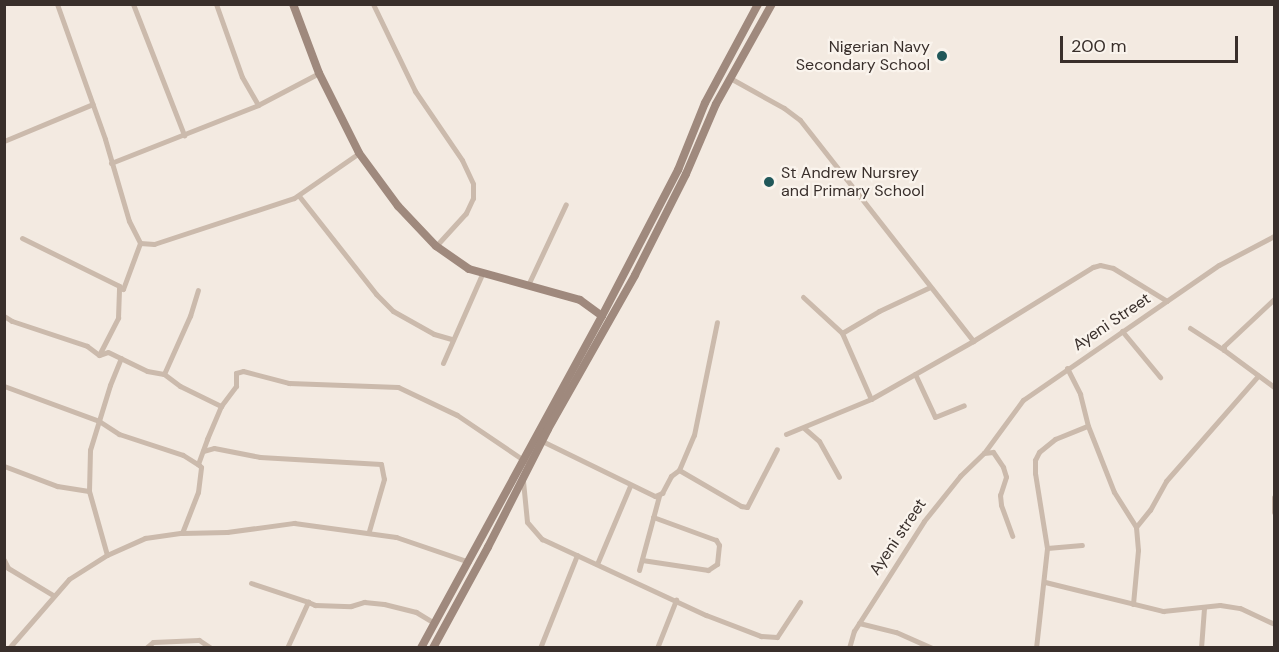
<!DOCTYPE html>
<html>
<head>
<meta charset="utf-8">
<style>
  body { margin:0 }
  #map { position:relative; width:1279px; height:652px; overflow:hidden; background:#f3eae1; font-family:"DM Sans",sans-serif }
  div>[style] { position:absolute }
  [style*='--x'] { left:calc(var(--x)*1px); top:calc(var(--y)*1px); width:calc(var(--w)*1px); rotate:calc(var(--a)*1deg) }
  .street>* { height:5px; margin:-2.5px; padding:0 2.5px; transform-origin:2.5px; border-radius:2.5px; background:#cbbaac }
  .secondary>* { height:8px; margin:-4px; padding:0 4px; transform-origin:4px; border-radius:4px; background:#9f897d }
  .dots>* { width:16px; height:16px; translate:-50% -50%; box-sizing:border-box; border:3px solid #faf4ed; border-radius:50% }
  span { translate:-50% -50%; white-space:nowrap; text-align:center; line-height:1.15; -webkit-text-stroke:4.5px #faf4ed; paint-order:stroke }
  .poi-label { font-size:16px; color:#392f2b }
  .right { translate:-100% -50%; text-align:right }
  .left { translate:0 -50%; text-align:left }
  .street-label { font-size:16px; color:#392f2b }
  .frame { position:absolute; inset:0; border:6px solid #392f2b; pointer-events:none }
  .scale { position:absolute; left:1060px; top:36px; width:178px; height:27px; box-sizing:border-box; border:3px solid #392f2b; border-top:0; padding-left:8px; font-size:18px; line-height:21px; white-space:nowrap; color:#392f2b; -webkit-text-stroke:4px #faf4ed; paint-order:stroke }
</style>
</head>
<body>
<div id="map">
  <div class="street">
    <i style="--x:57;--y:4;--w:143;--a:70.4"></i>
    <i style="--x:105;--y:139;--w:85;--a:73.7"></i>
    <i style="--x:129;--y:221;--w:25;--a:63"></i>
    <i style="--x:140;--y:243;--w:14;--a:4"></i>
    <i style="--x:154;--y:244;--w:147;--a:-18.2"></i>
    <i style="--x:294;--y:198;--w:79;--a:-34.7"></i>
    <i style="--x:133;--y:4;--w:141;--a:68.7"></i>
    <i style="--x:216;--y:4;--w:77;--a:70.4"></i>
    <i style="--x:242;--y:77;--w:32;--a:60"></i>
    <i style="--x:373;--y:4;--w:97;--a:64.2"></i>
    <i style="--x:415;--y:91;--w:83;--a:55.7"></i>
    <i style="--x:462;--y:160;--w:26;--a:65"></i>
    <i style="--x:473;--y:184;--w:14;--a:90"></i>
    <i style="--x:473;--y:198;--w:17;--a:115"></i>
    <i style="--x:466;--y:213;--w:45;--a:132.3"></i>
    <i style="--x:730;--y:78;--w:62;--a:29.1"></i>
    <i style="--x:784;--y:108;--w:20;--a:37"></i>
    <i style="--x:800;--y:120;--w:281;--a:51.9"></i>
    <i style="--x:4;--y:141;--w:96;--a:-22.6"></i>
    <i style="--x:111;--y:163;--w:158;--a:-21.5"></i>
    <i style="--x:258;--y:105;--w:69;--a:-27.7"></i>
    <i style="--x:299;--y:196;--w:125;--a:51.8"></i>
    <i style="--x:376;--y:294;--w:24;--a:45"></i>
    <i style="--x:393;--y:311;--w:47;--a:29.3"></i>
    <i style="--x:434;--y:334;--w:19;--a:16"></i>
    <i style="--x:22;--y:238;--w:108;--a:26.3"></i>
    <i style="--x:528;--y:285;--w:89;--a:-64.9"></i>
    <i style="--x:803;--y:297;--w:53;--a:42.7"></i>
    <i style="--x:842;--y:333;--w:72;--a:66.3"></i>
    <i style="--x:1274;--y:299;--w:69;--a:136.8"></i>
    <i style="--x:1224;--y:346;--w:4;--a:90"></i>
    <i style="--x:1224;--y:350;--w:62;--a:36.5"></i>
    <i style="--x:4;--y:316;--w:9;--a:32"></i>
    <i style="--x:12;--y:321;--w:79;--a:18.4"></i>
    <i style="--x:87;--y:346;--w:15;--a:37"></i>
    <i style="--x:99;--y:355;--w:9;--a:-18"></i>
    <i style="--x:108;--y:352;--w:43;--a:26"></i>
    <i style="--x:147;--y:371;--w:17;--a:10"></i>
    <i style="--x:164;--y:374;--w:20;--a:37"></i>
    <i style="--x:180;--y:386;--w:46;--a:26"></i>
    <i style="--x:1190;--y:328;--w:40;--a:32.9"></i>
    <i style="--x:1122;--y:331;--w:60;--a:50.4"></i>
    <i style="--x:842;--y:333;--w:43;--a:-30.7"></i>
    <i style="--x:879;--y:311;--w:56;--a:-25.2"></i>
    <i style="--x:99;--y:355;--w:42;--a:-62.8"></i>
    <i style="--x:118;--y:318;--w:32;--a:-88"></i>
    <i style="--x:119;--y:286;--w:5;--a:37"></i>
    <i style="--x:123;--y:289;--w:49;--a:-69.7"></i>
    <i style="--x:443;--y:363;--w:97;--a:-66.3"></i>
    <i style="--x:1067;--y:368;--w:29;--a:63"></i>
    <i style="--x:1080;--y:394;--w:33;--a:76"></i>
    <i style="--x:164;--y:374;--w:64;--a:-65.9"></i>
    <i style="--x:190;--y:316;--w:27;--a:-73"></i>
    <i style="--x:915;--y:374;--w:47;--a:65.1"></i>
    <i style="--x:935;--y:417;--w:31;--a:-22"></i>
    <i style="--x:4;--y:386;--w:101;--a:20.2"></i>
    <i style="--x:99;--y:421;--w:24;--a:33"></i>
    <i style="--x:119;--y:434;--w:67;--a:18.2"></i>
    <i style="--x:183;--y:455;--w:19;--a:32"></i>
    <i style="--x:804;--y:428;--w:20;--a:41"></i>
    <i style="--x:819;--y:441;--w:41;--a:60.9"></i>
    <i style="--x:786;--y:434;--w:92;--a:-22.4"></i>
    <i style="--x:871;--y:399;--w:117;--a:-29.6"></i>
    <i style="--x:973;--y:341;--w:141;--a:-31.7"></i>
    <i style="--x:1093;--y:267;--w:7;--a:-16"></i>
    <i style="--x:1100;--y:265;--w:13;--a:13"></i>
    <i style="--x:1113;--y:268;--w:63;--a:31.4"></i>
    <i style="--x:542;--y:441;--w:126;--a:26"></i>
    <i style="--x:655;--y:496;--w:8;--a:-23"></i>
    <i style="--x:662;--y:493;--w:19;--a:-62"></i>
    <i style="--x:671;--y:476;--w:10;--a:-37"></i>
    <i style="--x:679;--y:470;--w:72;--a:30.1"></i>
    <i style="--x:741;--y:506;--w:6;--a:9"></i>
    <i style="--x:747;--y:507;--w:65;--a:-62.7"></i>
    <i style="--x:203;--y:451;--w:11;--a:-15"></i>
    <i style="--x:214;--y:448;--w:47;--a:11.1"></i>
    <i style="--x:260;--y:457;--w:121;--a:3.3"></i>
    <i style="--x:381;--y:464;--w:15;--a:79"></i>
    <i style="--x:384;--y:479;--w:54;--a:106.1"></i>
    <i style="--x:984;--y:453;--w:9;--a:-6"></i>
    <i style="--x:993;--y:452;--w:18;--a:56"></i>
    <i style="--x:1003;--y:467;--w:10;--a:73"></i>
    <i style="--x:1006;--y:477;--w:19;--a:108"></i>
    <i style="--x:1000;--y:495;--w:10;--a:84"></i>
    <i style="--x:1001;--y:505;--w:33;--a:70"></i>
    <i style="--x:4;--y:466;--w:57;--a:20.7"></i>
    <i style="--x:57;--y:486;--w:32;--a:9"></i>
    <i style="--x:679;--y:470;--w:38;--a:-67"></i>
    <i style="--x:694;--y:435;--w:115;--a:-78.5"></i>
    <i style="--x:523;--y:481;--w:41;--a:84.4"></i>
    <i style="--x:527;--y:522;--w:23;--a:49"></i>
    <i style="--x:542;--y:539;--w:181;--a:24.9"></i>
    <i style="--x:706;--y:615;--w:59;--a:20.9"></i>
    <i style="--x:761;--y:636;--w:16;--a:4"></i>
    <i style="--x:777;--y:637;--w:42;--a:-56.7"></i>
    <i style="--x:1274;--y:497;--w:15;--a:90"></i>
    <i style="--x:182;--y:533;--w:44;--a:-68.7"></i>
    <i style="--x:198;--y:492;--w:25;--a:-83"></i>
    <i style="--x:201;--y:467;--w:4;--a:-135"></i>
    <i style="--x:198;--y:464;--w:27;--a:-70"></i>
    <i style="--x:207;--y:439;--w:36;--a:-67"></i>
    <i style="--x:221;--y:406;--w:25;--a:-53"></i>
    <i style="--x:236;--y:386;--w:13;--a:-90"></i>
    <i style="--x:236;--y:373;--w:7;--a:-16"></i>
    <i style="--x:243;--y:371;--w:48;--a:14.6"></i>
    <i style="--x:289;--y:383;--w:109;--a:2.1"></i>
    <i style="--x:398;--y:387;--w:65;--a:25.4"></i>
    <i style="--x:457;--y:415;--w:82;--a:34.1"></i>
    <i style="--x:1047;--y:548;--w:35;--a:-5"></i>
    <i style="--x:107;--y:555;--w:66;--a:-105.7"></i>
    <i style="--x:89;--y:491;--w:41;--a:-88.6"></i>
    <i style="--x:90;--y:450;--w:68;--a:-72.9"></i>
    <i style="--x:110;--y:385;--w:29;--a:-68"></i>
    <i style="--x:4;--y:560;--w:9;--a:63"></i>
    <i style="--x:8;--y:568;--w:52;--a:31"></i>
    <i style="--x:642;--y:560;--w:67;--a:8.6"></i>
    <i style="--x:708;--y:570;--w:11;--a:-34"></i>
    <i style="--x:717;--y:564;--w:19;--a:-84"></i>
    <i style="--x:719;--y:545;--w:6;--a:-121"></i>
    <i style="--x:716;--y:540;--w:67;--a:-159.9"></i>
    <i style="--x:597;--y:564;--w:85;--a:-67.1"></i>
    <i style="--x:639;--y:570;--w:77;--a:-74.9"></i>
    <i style="--x:1045;--y:582;--w:122;--a:13.8"></i>
    <i style="--x:1163;--y:611;--w:57;--a:-6"></i>
    <i style="--x:1220;--y:605;--w:20;--a:9"></i>
    <i style="--x:1240;--y:608;--w:38;--a:25"></i>
    <i style="--x:251;--y:583;--w:60;--a:18.4"></i>
    <i style="--x:1133;--y:604;--w:54;--a:-84.7"></i>
    <i style="--x:1138;--y:550;--w:23;--a:-95"></i>
    <i style="--x:1136;--y:527;--w:22;--a:-51"></i>
    <i style="--x:1150;--y:510;--w:33;--a:-61"></i>
    <i style="--x:1166;--y:481;--w:140;--a:-48.8"></i>
    <i style="--x:859;--y:623;--w:38;--a:14"></i>
    <i style="--x:896;--y:632;--w:39;--a:24"></i>
    <i style="--x:9;--y:648;--w:91;--a:-49"></i>
    <i style="--x:69;--y:579;--w:45;--a:-32.3"></i>
    <i style="--x:107;--y:555;--w:42;--a:-24.1"></i>
    <i style="--x:145;--y:538;--w:37;--a:-8"></i>
    <i style="--x:182;--y:533;--w:45;--a:-1.3"></i>
    <i style="--x:227;--y:532;--w:68;--a:-7.7"></i>
    <i style="--x:294;--y:523;--w:103;--a:7.8"></i>
    <i style="--x:396;--y:537;--w:77;--a:18.9"></i>
    <i style="--x:81;--y:648;--w:5;--a:0"></i>
    <i style="--x:146;--y:648;--w:9;--a:-41"></i>
    <i style="--x:153;--y:642;--w:46;--a:-2.5"></i>
    <i style="--x:199;--y:640;--w:14;--a:34"></i>
    <i style="--x:287;--y:648;--w:51;--a:-65.5"></i>
    <i style="--x:308;--y:602;--w:8;--a:23"></i>
    <i style="--x:315;--y:605;--w:36;--a:2"></i>
    <i style="--x:351;--y:606;--w:14;--a:-17"></i>
    <i style="--x:364;--y:602;--w:20;--a:6"></i>
    <i style="--x:384;--y:604;--w:33;--a:14"></i>
    <i style="--x:416;--y:612;--w:21;--a:31"></i>
    <i style="--x:540;--y:648;--w:100;--a:-68.3"></i>
    <i style="--x:657;--y:648;--w:52;--a:-68.4"></i>
    <i style="--x:849;--y:648;--w:18;--a:-74"></i>
    <i style="--x:854;--y:631;--w:130;--a:-57.5"></i>
    <i style="--x:924;--y:521;--w:58;--a:-51.3"></i>
    <i style="--x:960;--y:476;--w:33;--a:-44"></i>
    <i style="--x:984;--y:453;--w:66;--a:-53.7"></i>
    <i style="--x:1023;--y:400;--w:238;--a:-34.6"></i>
    <i style="--x:1219;--y:265;--w:62;--a:-27.8"></i>
    <i style="--x:1036;--y:648;--w:101;--a:-83.7"></i>
    <i style="--x:1047;--y:548;--w:76;--a:-99.1"></i>
    <i style="--x:1035;--y:473;--w:13;--a:-90"></i>
    <i style="--x:1035;--y:460;--w:9;--a:-63"></i>
    <i style="--x:1039;--y:452;--w:21;--a:-39"></i>
    <i style="--x:1055;--y:439;--w:35;--a:-22"></i>
    <i style="--x:1088;--y:426;--w:71;--a:68.5"></i>
    <i style="--x:1114;--y:492;--w:41;--a:57.8"></i>
    <i style="--x:1201;--y:648;--w:40;--a:-85.7"></i>
  </div>
  <div class="secondary">
    <i style="--x:293;--y:4;--w:74;--a:69.4"></i>
    <i style="--x:319;--y:73;--w:89;--a:63.4"></i>
    <i style="--x:359;--y:153;--w:66;--a:53.7"></i>
    <i style="--x:398;--y:206;--w:55;--a:46.5"></i>
    <i style="--x:436;--y:246;--w:40;--a:34.9"></i>
    <i style="--x:469;--y:269;--w:115;--a:15.6"></i>
    <i style="--x:580;--y:300;--w:27;--a:36"></i>
    <i style="--x:421;--y:648;--w:378;--a:-61.4"></i>
    <i style="--x:602;--y:316;--w:165;--a:-62.5"></i>
    <i style="--x:678;--y:170;--w:72;--a:-68.1"></i>
    <i style="--x:705;--y:103;--w:112;--a:-61.8"></i>
    <i style="--x:433;--y:648;--w:115;--a:-61.4"></i>
    <i style="--x:488;--y:547;--w:132;--a:-63"></i>
    <i style="--x:548;--y:429;--w:177;--a:-60.5"></i>
    <i style="--x:635;--y:275;--w:113;--a:-63.2"></i>
    <i style="--x:686;--y:174;--w:76;--a:-66.8"></i>
    <i style="--x:716;--y:104;--w:115;--a:-60.8"></i>
  </div>
  <div class="dots">
    <i style="left:942px;top:56px;background:#21585a"></i>
    <i style="left:769px;top:182px;background:#21585a"></i>
  </div>
  <div class="poi-label">
    <span class="right" style="left:930px;top:56px">Nigerian Navy<br>Secondary School</span>
    <span class="left" style="left:781px;top:182px">St Andrew Nursrey<br>and Primary School</span>
  </div>
  <div class="street-label">
    <span style="left:1112px;top:322px;rotate:-34deg">Ayeni Street</span>
    <span style="left:898px;top:537px;rotate:-56deg">Ayeni street</span>
  </div>
  <div class="frame"></div>
  <div class="scale">200 m</div>
</div>
</body>
</html>
